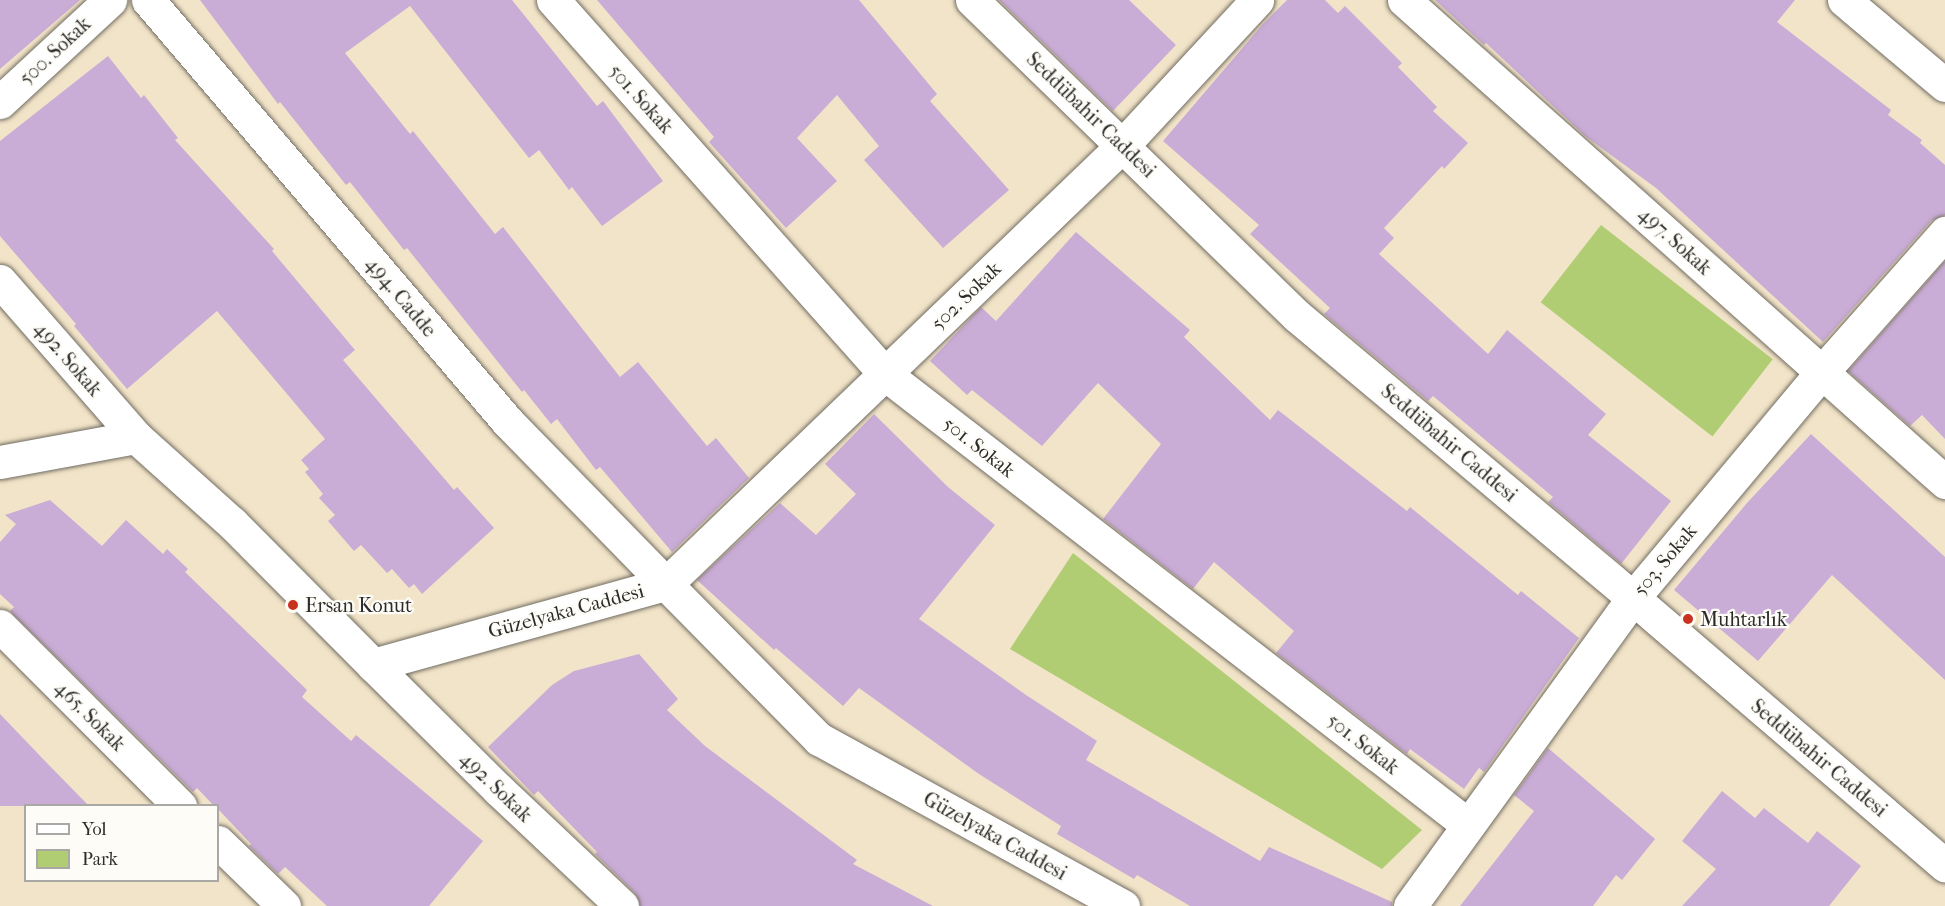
<!DOCTYPE html>
<html>
<head>
<meta charset="utf-8">
<style>
  body { margin:0 }
  #map { position:relative; width:1945px; height:906px; overflow:hidden; background:#f2e4c8; font-family:"IM FELL French Canon",serif }
  div>[style] { position:absolute }
  [style*='--x'] { left:calc(var(--x)*1px); top:calc(var(--y)*1px); width:calc(var(--w)*1px); rotate:calc(var(--a)*1deg) }
  .green>* { inset:0; background:#b0cd74; transform-origin:0 0 }
  .building>* { inset:0; background:#caadd6 }
  .roads { filter:drop-shadow(0 0 2px #716c62) drop-shadow(0 0 2px #716c62) }
  .minor>* { height:33px; margin:-16.5px; padding:0 16.5px; transform-origin:16.5px; border-radius:16.5px; background:#fff }
  .dots>* { width:16px; height:16px; translate:-50% -50%; box-sizing:border-box; border:3px solid #fdfcf7; border-radius:50% }
  span { translate:-50% -50%; white-space:nowrap; text-align:center; line-height:1.15; -webkit-text-stroke:4.5px #fdfcf7; paint-order:stroke }
  .street-label { font-size:20px; color:#2b2b2b }
  .poi-label { font-size:20px; color:#2b2b2b }
  .left { translate:0 -50%; text-align:left }
  .legend { position:absolute; left:24px; top:804px; width:195px; height:78px; box-sizing:border-box; background:#fdfcf7; border:2px solid #a9a8a5; margin:0; padding:8px 10px; list-style:none; font-size:18px; color:#2b2b2b }
  .legend li { display:flex; align-items:center; gap:12px; height:30px }
  .legend b { width:30px; border:2px solid #a9a8a5 }
</style>
</head>
<body>
<div id="map">
  <div class="green">
    <i style="left:1601px;top:225px;width:218px;height:98px;rotate:38deg"></i>
    <i style="clip-path:polygon(1073px 553px,1422px 830px,1382px 869px,1010px 649px)"></i>
  </div>
  <div class="building">
    <i style="clip-path:polygon(0 0,80px 0,0 69px)"></i>
    <i style="clip-path:polygon(200px 0,512px 0,597px 106px,603px 101px,663px 181px,602px 226px,572px 187px,569px 190px,539px 150px,529px 158px,410px 6px,345px 53px,410px 134px,413px 131px,495px 234px,503px 227px,620px 377px,638px 362px,707px 446px,716px 438px,749px 478px,672px 552px,600px 467px,596px 470px,557px 419px,551px 424px,524px 390px,522px 392px,407px 248px,404px 250px,350px 182px,346px 185px,280px 102px,278px 104px)"></i>
    <i style="clip-path:polygon(597px 0,859px 0,937px 94px,930px 101px,1009px 190px,943px 248px,864px 160px,879px 146px,837px 95px,797px 138px,837px 181px,786px 228px,709px 142px,714px 137px)"></i>
    <i style="clip-path:polygon(999px 0,1129px 0,1176px 45px,1113px 111px)"></i>
    <i style="clip-path:polygon(1287px 0,1325px 0,1338px 13px,1345px 6px,1402px 63px,1398px 67px,1437px 107px,1433px 111px,1468px 143px,1444px 169px,1442px 166px,1384px 228px,1394px 238px,1379px 254px,1488px 354px,1507px 330px,1606px 414px,1588px 435px,1671px 501px,1621px 564px,1548px 502px,1553px 497px,1433px 396px,1428px 401px,1324px 314px,1330px 308px,1250px 234px,1259px 225px,1163px 141px,1263px 24px)"></i>
    <i style="clip-path:polygon(1435px 0,1795px 0,1777px 22px,1891px 110px,1888px 115px,1922px 140px,1920px 143px,1945px 165px,1945px 215px,1931px 221px,1823px 342px,1656px 188px,1585px 136px,1486px 43px,1484px 45px)"></i>
    <i style="clip-path:polygon(108px 56px,141px 98px,144px 95px,178px 138px,175px 140px,274px 249px,272px 251px,355px 350px,343px 360px,454px 490px,457px 487px,494px 528px,422px 594px,414px 584px,409px 588px,392px 569px,387px 573px,361px 545px,354px 551px,328px 521px,335px 515px,319px 498px,323px 494px,305px 472px,309px 469px,301px 460px,325px 439px,217px 311px,127px 389px,74px 326px,76px 324px,0 236px,0 141px)"></i>
    <i style="clip-path:polygon(1076px 232px,1190px 330px,1184px 337px,1270px 420px,1278px 410px,1407px 511px,1410px 507px,1518px 595px,1521px 591px,1579px 638px,1484px 772px,1479px 768px,1464px 789px,1410px 749px,1407px 754px,1276px 653px,1294px 631px,1214px 562px,1193px 589px,1103px 519px,1161px 444px,1098px 383px,1042px 446px,972px 390px,967px 395px,930px 361px,981px 307px,996px 321px)"></i>
    <i style="clip-path:polygon(1945px 261px,1945px 439px,1922px 415px,1910px 426px,1848px 371px)"></i>
    <i style="clip-path:polygon(874px 414px,948px 487px,995px 525px,919px 619px,1026px 695px,1097px 741px,1086px 760px,1260px 861px,1269px 847px,1392px 902px,1392px 906px,1190px 906px,1137px 875px,1134px 879px,1057px 834px,1061px 826px,979px 774px,859px 688px,843px 706px,776px 648px,774px 650px,697px 580px,780px 503px,816px 535px,856px 494px,825px 464px)"></i>
    <i style="clip-path:polygon(1811px 434px,1945px 557px,1945px 680px,1832px 575px,1758px 661px,1674px 590px,1747px 503px)"></i>
    <i style="clip-path:polygon(50px 500px,102px 546px,126px 520px,163px 554px,167px 549px,188px 569px,185px 572px,307px 690px,302px 697px,351px 741px,356px 735px,483px 841px,429px 906px,327px 906px,285px 867px,278px 874px,249px 846px,251px 844px,218px 809px,218px 806px,214px 806px,197px 788px,193px 792px,10px 611px,14px 607px,0 594px,0 542px,16px 524px,5px 515px)"></i>
    <i style="clip-path:polygon(639px 654px,678px 699px,667px 710px,705px 746px,857px 860px,853px 864px,933px 906px,640px 906px,635px 893px,595px 854px,597px 852px,538px 791px,534px 795px,488px 747px,552px 685px,574px 671px)"></i>
    <i style="clip-path:polygon(0 714px,45px 761px,89px 806px,0 806px)"></i>
    <i style="clip-path:polygon(1548px 748px,1655px 839px,1622px 880px,1616px 875px,1593px 906px,1460px 906px,1534px 811px,1514px 795px)"></i>
    <i style="clip-path:polygon(1722px 791px,1755px 818px,1764px 808px,1808px 843px,1817px 831px,1861px 866px,1829px 906px,1682px 906px,1716px 869px,1682px 841px)"></i>
  </div>
  <div class="roads">
    <div class="minor">
      <i style="--x:148;--y:0;--w:553;--a:49.54"></i>
      <i style="--x:507;--y:421;--w:228;--a:45.7"></i>
      <i style="--x:666;--y:584;--w:632;--a:-43.85"></i>
      <i style="--x:1122;--y:146;--w:199;--a:-47.2"></i>
      <i style="--x:553;--y:0;--w:500;--a:48.4"></i>
      <i style="--x:885;--y:374;--w:737;--a:37.72"></i>
      <i style="--x:972;--y:0;--w:453;--a:44.2"></i>
      <i style="--x:1297;--y:316;--w:439;--a:40"></i>
      <i style="--x:1633;--y:598;--w:411;--a:40.6"></i>
      <i style="--x:1404;--y:0;--w:725;--a:41.7"></i>
      <i style="--x:1844;--y:0;--w:132;--a:40.1"></i>
      <i style="--x:0;--y:102;--w:150;--a:-42.8"></i>
      <i style="--x:0;--y:281;--w:207;--a:48.9"></i>
      <i style="--x:0;--y:462;--w:138;--a:-10.4"></i>
      <i style="--x:136;--y:437;--w:129;--a:41.9"></i>
      <i style="--x:232;--y:523;--w:200;--a:45.2"></i>
      <i style="--x:373;--y:665;--w:304;--a:-15.5"></i>
      <i style="--x:666;--y:584;--w:218;--a:45.4"></i>
      <i style="--x:819;--y:739;--w:347;--a:28.8"></i>
      <i style="--x:0;--y:626;--w:255;--a:45"></i>
      <i style="--x:373;--y:665;--w:177;--a:44.8"></i>
      <i style="--x:499;--y:790;--w:169;--a:43.3"></i>
      <i style="--x:218;--y:842;--w:92;--a:44.1"></i>
      <i style="--x:1410;--y:906;--w:380;--a:-54.1"></i>
      <i style="--x:1633;--y:598;--w:295;--a:-50.1"></i>
      <i style="--x:1822;--y:372;--w:186;--a:-48.5"></i>
    </div>
  </div>
  <div class="dots">
    <i style="left:293px;top:605px;background:#c8321e"></i>
    <i style="left:1688px;top:619px;background:#c8321e"></i>
  </div>
  <div class="street-label">
    <span style="left:55px;top:51px;rotate:-43deg">500. Sokak</span>
    <span style="left:641px;top:99px;rotate:48deg">501. Sokak</span>
    <span style="left:1091px;top:115px;rotate:44deg">Seddübahir Caddesi</span>
    <span style="left:1675px;top:241px;rotate:42deg">497. Sokak</span>
    <span style="left:966px;top:296px;rotate:-44deg">502. Sokak</span>
    <span style="left:401px;top:297px;rotate:50deg">494. Cadde</span>
    <span style="left:68px;top:359px;rotate:49deg">492. Sokak</span>
    <span style="left:1449px;top:443px;rotate:40deg">Seddübahir Caddesi</span>
    <span style="left:979px;top:447px;rotate:38deg">501. Sokak</span>
    <span style="left:1665px;top:560px;rotate:-50deg">503. Sokak</span>
    <span style="left:566px;top:611px;rotate:-15deg">Güzelyaka Caddesi</span>
    <span style="left:90px;top:716px;rotate:45deg">465. Sokak</span>
    <span style="left:1363px;top:744px;rotate:38deg">501. Sokak</span>
    <span style="left:1819px;top:758px;rotate:40deg">Seddübahir Caddesi</span>
    <span style="left:496px;top:787px;rotate:44deg">492. Sokak</span>
    <span style="left:995px;top:836px;rotate:29deg">Güzelyaka Caddesi</span>
  </div>
  <div class="poi-label">
    <span class="left" style="left:305px;top:605px">Ersan Konut</span>
    <span class="left" style="left:1700px;top:619px">Muhtarlık</span>
  </div>
  <ul class="legend">
  <li><b style="height:8px;background:#fff"></b>Yol</li>
  <li><b style="height:16px;background:#b0cd74"></b>Park</li>
  </ul>
</div>
</body>
</html>
